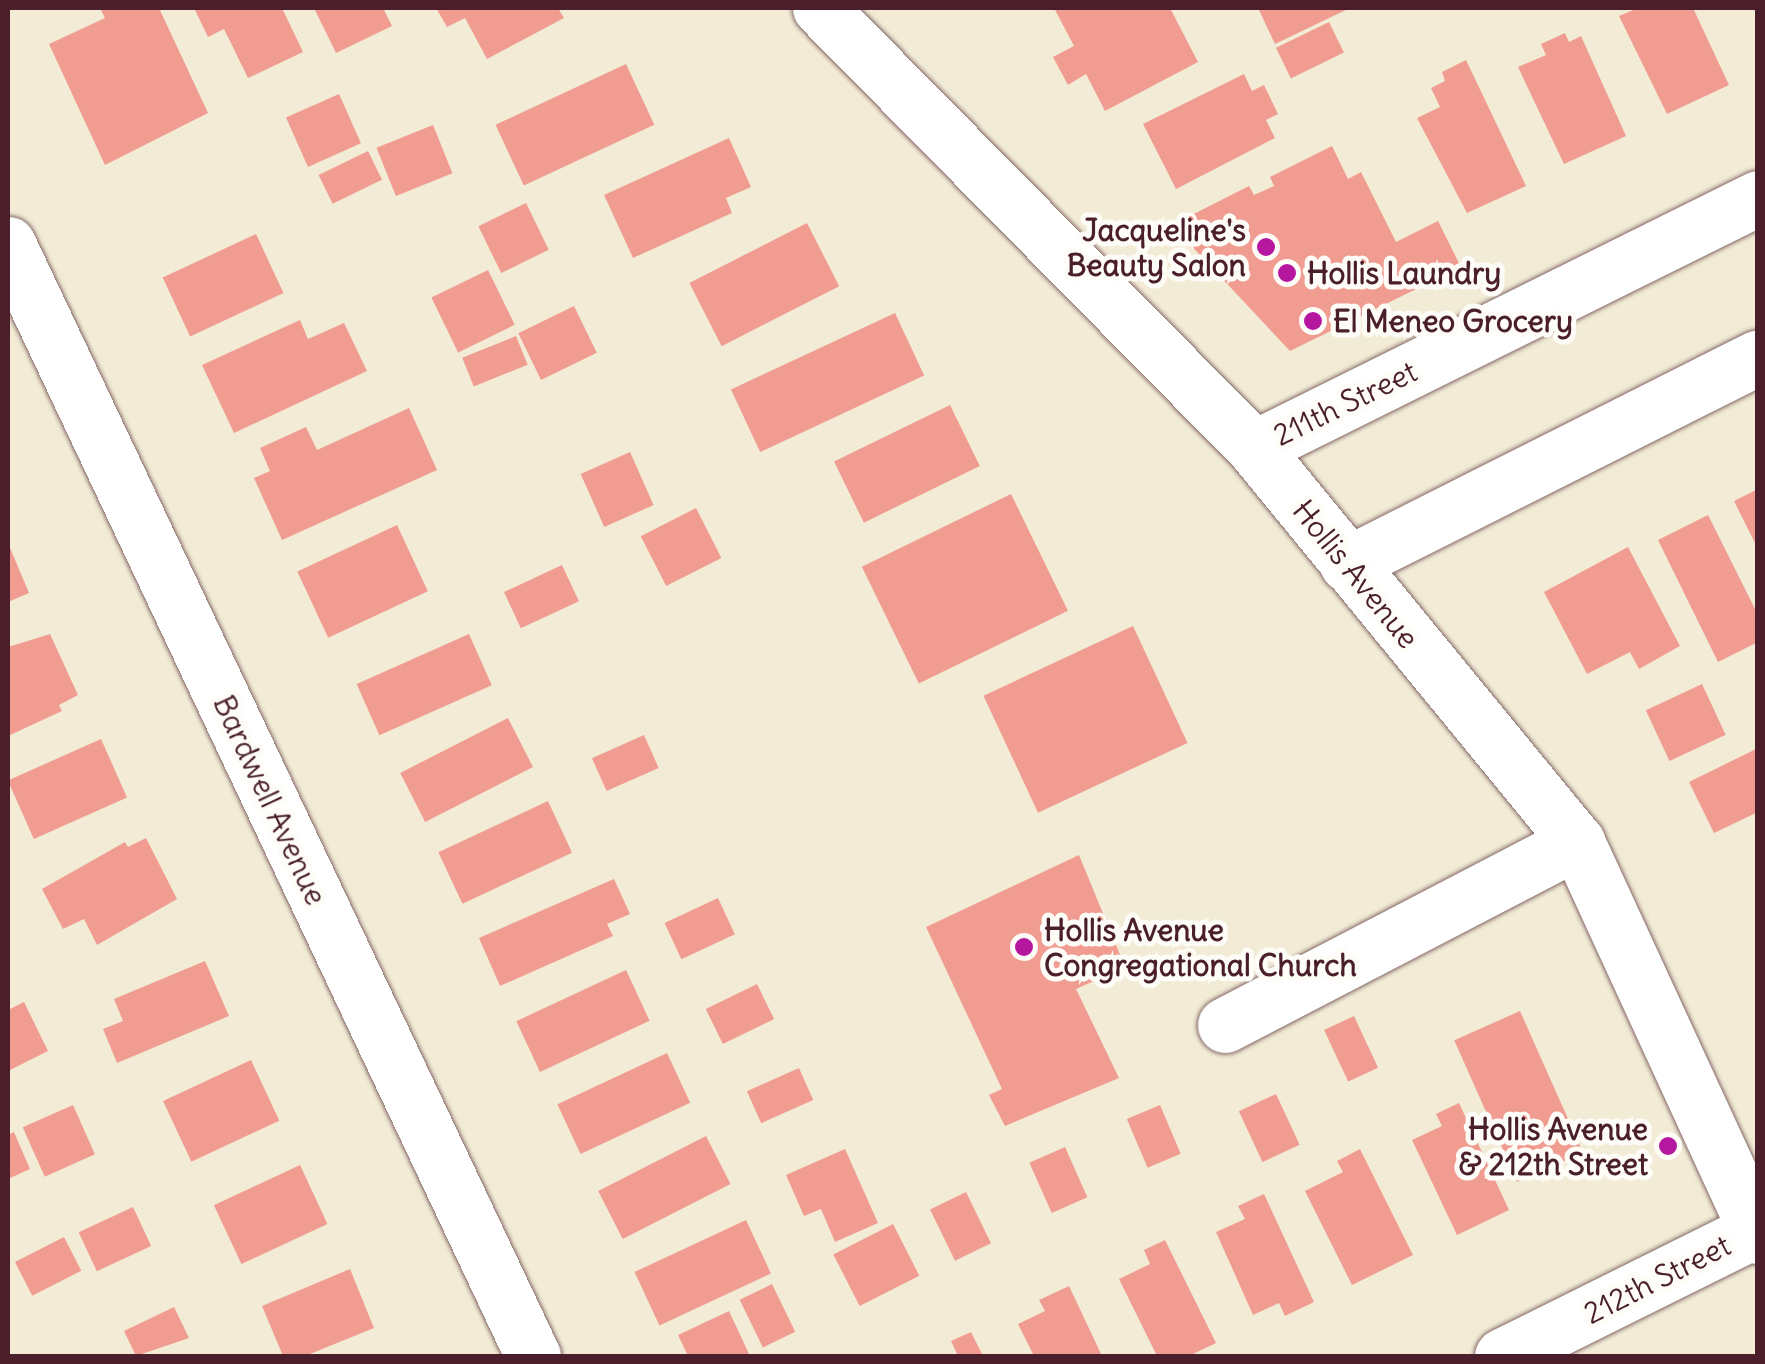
<!DOCTYPE html>
<html>
<head>
<meta charset="utf-8">
<style>
  body { margin:0 }
  #map { position:relative; width:1765px; height:1364px; overflow:hidden; background:#f2ecd6; font-family:Delius,sans-serif }
  div>[style] { position:absolute }
  [style*='--x'] { left:calc(var(--x)*1px); top:calc(var(--y)*1px); width:calc(var(--w)*1px); rotate:calc(var(--a)*1deg) }
  .building>* { inset:0; background:#f19c91; transform-origin:0 0 }
  .roads { filter:drop-shadow(0 0 2px #856767) drop-shadow(0 0 2px #856767) }
  .minor>* { height:55px; margin:-27.5px; padding:0 27.5px; transform-origin:27.5px; border-radius:27.5px; background:#fff }
  .dots>* { width:28px; height:28px; translate:-50% -50%; box-sizing:border-box; border:5px solid #fdfcf7; border-radius:50% }
  span { translate:-50% -50%; white-space:nowrap; text-align:center; line-height:1.15; -webkit-text-stroke:10px #fdfcf7; paint-order:stroke }
  .poi-label { font-size:30px; color:#4a1f2b; font-weight:700 }
  .right { translate:-100% -50%; text-align:right }
  .left { translate:0 -50%; text-align:left }
  .street-label { font-size:30px; color:#4a1f2b }
  .frame { position:absolute; inset:0; border:10px solid #4a1f2b; pointer-events:none }
</style>
</head>
<body>
<div id="map">
  <div class="building">
    <i style="clip-path:polygon(100px 8px,159px 8px,208px 113px,105px 165px,49px 44px,105px 18px)"></i>
    <i style="clip-path:polygon(194px 8px,282px 8px,303px 52px,248px 78px,224px 29px,208px 37px)"></i>
    <i style="clip-path:polygon(314px 8px,383px 8px,392px 26px,336px 53px)"></i>
    <i style="clip-path:polygon(436px 8px,558px 8px,564px 18px,487px 59px,465px 18px,447px 27px)"></i>
    <i style="clip-path:polygon(1054px 8px,1170px 8px,1198px 62px,1105px 111px,1086px 74px,1068px 85px,1053px 57px,1074px 46px)"></i>
    <i style="clip-path:polygon(1258px 8px,1350px 8px,1275px 44px)"></i>
    <i style="clip-path:polygon(1638px 8px,1693px 8px,1729px 85px,1667px 114px,1619px 16px)"></i>
    <i style="left:1329px;top:22px;width:34px;height:59px;rotate:64deg"></i>
    <i style="clip-path:polygon(1565px 33px,1569px 42px,1581px 36px,1626px 136px,1564px 164px,1518px 67px,1546px 55px,1541px 44px)"></i>
    <i style="clip-path:polygon(1466px 60px,1526px 186px,1467px 213px,1417px 118px,1440px 107px,1431px 88px,1445px 81px,1442px 72px)"></i>
    <i style="left:626px;top:64px;width:67px;height:144px;rotate:65deg"></i>
    <i style="clip-path:polygon(1244px 74px,1252px 91px,1264px 85px,1278px 114px,1266px 120px,1275px 138px,1176px 189px,1143px 124px)"></i>
    <i style="left:339px;top:94px;width:54px;height:58px;rotate:66deg"></i>
    <i style="left:433px;top:125px;width:52px;height:61px;rotate:68deg"></i>
    <i style="clip-path:polygon(729px 138px,751px 187px,726px 198px,732px 213px,633px 258px,604px 195px)"></i>
    <i style="clip-path:polygon(1332px 146px,1348px 179px,1361px 172px,1396px 242px,1438px 221px,1461px 267px,1290px 351px,1172px 225px,1249px 186px,1254px 195px,1274px 186px,1270px 177px)"></i>
    <i style="left:368px;top:151px;width:32px;height:55px;rotate:64deg"></i>
    <i style="left:526px;top:203px;width:52px;height:53px;rotate:64deg"></i>
    <i style="left:807px;top:223px;width:71px;height:132px;rotate:63deg"></i>
    <i style="left:256px;top:234px;width:65px;height:103px;rotate:65deg"></i>
    <i style="left:488px;top:270px;width:61px;height:63px;rotate:64deg"></i>
    <i style="left:574px;top:306px;width:52px;height:62px;rotate:64deg"></i>
    <i style="left:895px;top:313px;width:69px;height:181px;rotate:65deg"></i>
    <i style="clip-path:polygon(300px 320px,308px 339px,344px 323px,367px 371px,234px 433px,202px 365px)"></i>
    <i style="left:516px;top:336px;width:31px;height:58px;rotate:68deg"></i>
    <i style="left:950px;top:405px;width:68px;height:129px;rotate:64deg"></i>
    <i style="clip-path:polygon(409px 408px,437px 470px,282px 540px,254px 478px,270px 471px,260px 448px,306px 427px,317px 450px)"></i>
    <i style="left:630px;top:452px;width:58px;height:54px;rotate:66deg"></i>
    <i style="clip-path:polygon(1758px 489px,1758px 549px,1734px 501px)"></i>
    <i style="left:1011px;top:494px;width:130px;height:166px;rotate:64deg"></i>
    <i style="left:696px;top:508px;width:56px;height:62px;rotate:63deg"></i>
    <i style="clip-path:polygon(1708px 515px,1758px 615px,1758px 642px,1718px 662px,1658px 540px)"></i>
    <i style="left:397px;top:525px;width:73px;height:110px;rotate:65deg"></i>
    <i style="clip-path:polygon(8px 543px,29px 593px,8px 602px)"></i>
    <i style="clip-path:polygon(1628px 547px,1680px 646px,1639px 669px,1630px 652px,1587px 674px,1544px 592px)"></i>
    <i style="left:562px;top:565px;width:40px;height:64px;rotate:65deg"></i>
    <i style="left:1133px;top:626px;width:129px;height:165px;rotate:65deg"></i>
    <i style="clip-path:polygon(50px 634px,78px 695px,59px 705px,62px 711px,8px 736px,8px 647px)"></i>
    <i style="left:469px;top:634px;width:56px;height:123px;rotate:66deg"></i>
    <i style="left:1702px;top:684px;width:56px;height:62px;rotate:65deg"></i>
    <i style="left:508px;top:718px;width:55px;height:121px;rotate:63deg"></i>
    <i style="left:644px;top:735px;width:36px;height:57px;rotate:66deg"></i>
    <i style="left:101px;top:739px;width:64px;height:102px;rotate:66deg"></i>
    <i style="clip-path:polygon(1758px 748px,1758px 812px,1714px 833px,1689px 782px)"></i>
    <i style="left:548px;top:801px;width:57px;height:121px;rotate:65deg"></i>
    <i style="clip-path:polygon(146px 838px,177px 899px,97px 945px,84px 919px,63px 929px,42px 889px,125px 842px,128px 847px)"></i>
    <i style="clip-path:polygon(1079px 855px,1125px 967px,1076px 989px,1119px 1078px,1005px 1126px,989px 1095px,1002px 1089px,926px 927px)"></i>
    <i style="clip-path:polygon(614px 879px,630px 914px,607px 924px,613px 936px,500px 986px,479px 938px)"></i>
    <i style="left:718px;top:898px;width:40px;height:59px;rotate:65deg"></i>
    <i style="clip-path:polygon(205px 961px,229px 1016px,117px 1063px,103px 1029px,123px 1021px,114px 999px)"></i>
    <i style="left:626px;top:970px;width:56px;height:121px;rotate:65deg"></i>
    <i style="left:757px;top:984px;width:39px;height:57px;rotate:64deg"></i>
    <i style="clip-path:polygon(24px 1002px,48px 1051px,8px 1071px,8px 1010px)"></i>
    <i style="left:1520px;top:1011px;width:155px;height:72px;rotate:66deg"></i>
    <i style="left:1354px;top:1016px;width:57px;height:33px;rotate:65deg"></i>
    <i style="left:667px;top:1053px;width:55px;height:121px;rotate:65deg"></i>
    <i style="left:251px;top:1060px;width:67px;height:97px;rotate:65deg"></i>
    <i style="left:799px;top:1068px;width:35px;height:57px;rotate:66deg"></i>
    <i style="left:1276px;top:1094px;width:56px;height:41px;rotate:65deg"></i>
    <i style="clip-path:polygon(1459px 1103px,1509px 1210px,1457px 1235px,1412px 1140px,1442px 1126px,1436px 1114px)"></i>
    <i style="left:73px;top:1105px;width:54px;height:55px;rotate:66deg"></i>
    <i style="left:1160px;top:1105px;width:53px;height:36px;rotate:67deg"></i>
    <i style="clip-path:polygon(14px 1132px,30px 1169px,8px 1179px,8px 1135px)"></i>
    <i style="left:706px;top:1136px;width:54px;height:121px;rotate:63deg"></i>
    <i style="left:1065px;top:1147px;width:55px;height:39px;rotate:66deg"></i>
    <i style="clip-path:polygon(845px 1149px,878px 1223px,835px 1242px,821px 1209px,804px 1216px,786px 1175px)"></i>
    <i style="clip-path:polygon(1360px 1149px,1413px 1255px,1352px 1285px,1305px 1191px,1343px 1172px,1337px 1161px)"></i>
    <i style="left:300px;top:1165px;width:65px;height:95px;rotate:65deg"></i>
    <i style="left:966px;top:1192px;width:57px;height:40px;rotate:64deg"></i>
    <i style="clip-path:polygon(1264px 1194px,1314px 1302px,1285px 1316px,1279px 1303px,1253px 1315px,1216px 1232px,1245px 1219px,1238px 1206px)"></i>
    <i style="left:133px;top:1207px;width:43px;height:60px;rotate:65deg"></i>
    <i style="left:746px;top:1220px;width:59px;height:123px;rotate:65deg"></i>
    <i style="left:893px;top:1224px;width:58px;height:67px;rotate:63deg"></i>
    <i style="left:64px;top:1237px;width:38px;height:55px;rotate:63deg"></i>
    <i style="clip-path:polygon(1165px 1240px,1216px 1343px,1189px 1356px,1157px 1356px,1119px 1279px,1150px 1264px,1144px 1250px)"></i>
    <i style="clip-path:polygon(350px 1269px,374px 1328px,305px 1356px,283px 1356px,262px 1306px)"></i>
    <i style="left:772px;top:1284px;width:53px;height:36px;rotate:64deg"></i>
    <i style="clip-path:polygon(1069px 1286px,1102px 1356px,1034px 1356px,1018px 1324px,1045px 1311px,1039px 1300px)"></i>
    <i style="clip-path:polygon(174px 1307px,189px 1338px,136px 1356px,124px 1331px)"></i>
    <i style="clip-path:polygon(729px 1311px,750px 1356px,688px 1356px,678px 1335px)"></i>
    <i style="clip-path:polygon(971px 1332px,983px 1356px,958px 1356px,951px 1341px)"></i>
  </div>
  <div class="roads">
    <div class="minor">
      <i style="--x:820;--y:8;--w:618;--a:45.39"></i>
      <i style="--x:1254;--y:448;--w:509;--a:50.66"></i>
      <i style="--x:1577;--y:842;--w:434;--a:65.3"></i>
      <i style="--x:8;--y:244;--w:1230;--a:64.73"></i>
      <i style="--x:1254;--y:448;--w:563;--a:-26.38"></i>
      <i style="--x:1347;--y:564;--w:460;--a:-26.7"></i>
      <i style="--x:1225;--y:1025;--w:397;--a:-27.5"></i>
      <i style="--x:1502;--y:1356;--w:286;--a:-26.4"></i>
    </div>
  </div>
  <div class="dots">
    <i style="left:1266px;top:247px;background:#b5179e"></i>
    <i style="left:1287px;top:273px;background:#b5179e"></i>
    <i style="left:1313px;top:321px;background:#b5179e"></i>
    <i style="left:1024px;top:947px;background:#b5179e"></i>
    <i style="left:1668px;top:1146px;background:#b5179e"></i>
  </div>
  <div class="poi-label">
    <span class="right" style="left:1246px;top:247px">Jacqueline's<br>Beauty Salon</span>
    <span class="left" style="left:1307px;top:273px">Hollis Laundry</span>
    <span class="left" style="left:1333px;top:321px">El Meneo Grocery</span>
    <span class="left" style="left:1044px;top:947px">Hollis Avenue<br>Congregational Church</span>
    <span class="right" style="left:1648px;top:1146px">Hollis Avenue<br>&amp; 212th Street</span>
  </div>
  <div class="street-label">
    <span style="left:1345px;top:403px;rotate:-26deg">211th Street</span>
    <span style="left:1356px;top:574px;rotate:51deg">Hollis Avenue</span>
    <span style="left:270px;top:800px;rotate:65deg">Bardwell Avenue</span>
    <span style="left:1657px;top:1279px;rotate:-27deg">212th Street</span>
  </div>
  <div class="frame"></div>
</div>
</body>
</html>
